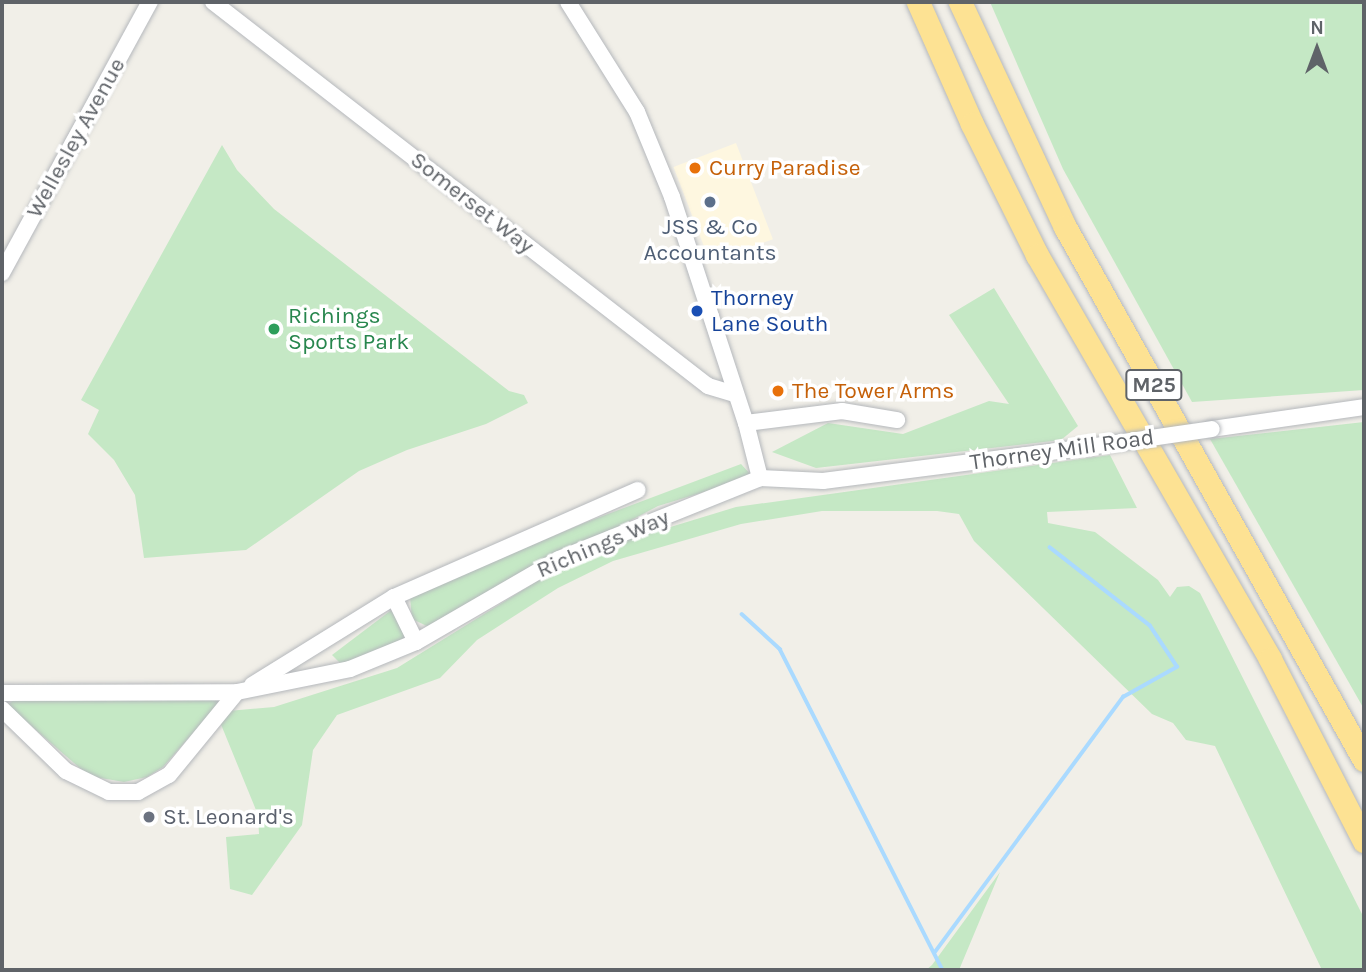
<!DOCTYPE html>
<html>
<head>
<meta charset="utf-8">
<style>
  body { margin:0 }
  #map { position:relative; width:1366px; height:972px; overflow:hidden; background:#f1efe8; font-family:Karla,sans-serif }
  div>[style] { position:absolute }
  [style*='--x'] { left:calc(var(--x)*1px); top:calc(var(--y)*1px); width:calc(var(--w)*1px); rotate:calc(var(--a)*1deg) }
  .commercial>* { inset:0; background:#fef7e0; transform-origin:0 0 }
  .green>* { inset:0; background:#c5e8c5 }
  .stream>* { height:3.5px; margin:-1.75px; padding:0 1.75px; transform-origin:1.75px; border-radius:1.75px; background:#aadaff }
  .roads { filter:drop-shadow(0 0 2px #b5b8bc) drop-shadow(0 0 2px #b5b8bc) }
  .minor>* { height:16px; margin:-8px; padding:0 8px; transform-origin:8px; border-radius:8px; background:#fff }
  .highway>* { height:23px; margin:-11.5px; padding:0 11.5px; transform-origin:11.5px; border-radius:11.5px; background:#fde293 }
  .bridges { filter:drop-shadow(0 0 2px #b5b8bc) drop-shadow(0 0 2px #b5b8bc) }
  .minor-bridge>* { height:16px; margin:-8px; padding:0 8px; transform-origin:8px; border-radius:8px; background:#fff }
  .dots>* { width:19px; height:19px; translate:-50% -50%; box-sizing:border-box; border:4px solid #fff; border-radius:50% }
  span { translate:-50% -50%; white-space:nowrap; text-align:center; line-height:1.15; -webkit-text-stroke:7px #fff; paint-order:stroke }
  .shield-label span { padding:2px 5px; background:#fff; border:2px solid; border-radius:5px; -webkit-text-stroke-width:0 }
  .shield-label { font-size:21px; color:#5f6368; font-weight:700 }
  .street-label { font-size:23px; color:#5f6368 }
  .food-label { font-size:23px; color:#c56008 }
  .left { translate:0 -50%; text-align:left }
  .service-label { font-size:23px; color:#4e5e75 }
  .transit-label { font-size:23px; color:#164399 }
  .leisure-label { font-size:23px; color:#27864d }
  .worship-label { font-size:23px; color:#5b616d }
  .frame { position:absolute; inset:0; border:4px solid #5f6368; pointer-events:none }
  .north { position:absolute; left:1282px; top:14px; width:70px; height:70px; -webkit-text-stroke:5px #fff; paint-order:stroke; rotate:0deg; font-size:19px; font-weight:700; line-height:28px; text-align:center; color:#5f6368 }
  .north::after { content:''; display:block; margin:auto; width:24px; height:32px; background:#5f6368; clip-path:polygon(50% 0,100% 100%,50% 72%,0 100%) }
</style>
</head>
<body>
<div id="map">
  <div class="commercial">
    <i style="left:736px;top:143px;width:103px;height:67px;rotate:69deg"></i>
  </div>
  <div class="green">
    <i style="clip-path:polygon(990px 2px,1364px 2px,1364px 390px,1192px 402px,1063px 169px)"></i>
    <i style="clip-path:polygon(222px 145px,237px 170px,274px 209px,509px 391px,524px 395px,528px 403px,486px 424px,407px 450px,359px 471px,246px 550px,144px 558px,135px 495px,114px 460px,88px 434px,99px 410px,81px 400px)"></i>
    <i style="clip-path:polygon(994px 288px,1078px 426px,1061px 440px,816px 468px,772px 452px,828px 423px,903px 434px,989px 401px,1009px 404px,949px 315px)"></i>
    <i style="clip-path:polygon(1364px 422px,1364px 709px,1210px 439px)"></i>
    <i style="clip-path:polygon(1110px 455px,1137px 508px,1047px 512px,1048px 523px,1095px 532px,1158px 580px,1170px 597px,1177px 587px,1189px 586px,1200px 593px,1364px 918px,1364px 970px,1322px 970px,1215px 746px,1186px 740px,1173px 723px,1152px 714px,974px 541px,959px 514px,937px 511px,822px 511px,741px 524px,613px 561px,558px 588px,477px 640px,440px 678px,337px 715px,313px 750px,302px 825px,252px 895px,230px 889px,226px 837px,259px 834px,258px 815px,220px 722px,228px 711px,274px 707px,397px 668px,565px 564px,605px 547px,736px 507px)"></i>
    <i style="clip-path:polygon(741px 464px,753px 477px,658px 506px,429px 627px,412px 619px,410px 597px,584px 523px)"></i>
    <i style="clip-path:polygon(394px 608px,409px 637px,343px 666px,332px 655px)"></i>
    <i style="clip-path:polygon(14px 700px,222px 700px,163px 767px,147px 777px,124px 782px,89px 776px,7px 705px)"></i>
    <i style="clip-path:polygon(1000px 872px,959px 970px,926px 970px,932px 965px)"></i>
  </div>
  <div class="stream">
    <i style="--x:742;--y:614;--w:52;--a:42.6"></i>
    <i style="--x:780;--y:649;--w:360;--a:63.1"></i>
    <i style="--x:935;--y:952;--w:317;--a:-53.6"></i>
    <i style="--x:1123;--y:697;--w:62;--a:-29.1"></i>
    <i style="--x:1177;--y:667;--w:49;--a:-123.4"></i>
    <i style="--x:1150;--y:626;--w:127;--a:-142"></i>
    <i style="--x:922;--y:970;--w:1;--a:0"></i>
  </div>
  <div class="roads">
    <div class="minor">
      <i style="--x:213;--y:2;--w:626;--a:37.8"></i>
      <i style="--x:708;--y:386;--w:28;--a:17"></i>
      <i style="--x:568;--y:2;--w:130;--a:57.9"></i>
      <i style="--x:637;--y:112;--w:92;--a:67.6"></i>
      <i style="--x:672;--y:197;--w:238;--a:71.9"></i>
      <i style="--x:746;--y:423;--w:57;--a:75.7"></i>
      <i style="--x:2;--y:273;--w:309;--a:-61.4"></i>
      <i style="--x:746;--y:423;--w:97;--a:-7.1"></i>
      <i style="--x:842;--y:411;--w:56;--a:9.3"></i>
      <i style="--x:1212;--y:429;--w:154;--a:-8.2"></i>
      <i style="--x:760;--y:478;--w:63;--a:2.7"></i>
      <i style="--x:823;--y:481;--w:268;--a:-7.3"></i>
      <i style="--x:394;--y:597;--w:50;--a:63.9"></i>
      <i style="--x:252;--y:685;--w:167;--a:-31.8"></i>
      <i style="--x:394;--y:597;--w:266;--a:-23.7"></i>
      <i style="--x:2;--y:693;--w:235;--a:-0.2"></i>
      <i style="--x:237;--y:692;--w:115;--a:-11.5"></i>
      <i style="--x:350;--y:669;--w:71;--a:-22.2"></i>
      <i style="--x:416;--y:642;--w:165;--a:-30.1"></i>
      <i style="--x:559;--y:559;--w:217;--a:-21.9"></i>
      <i style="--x:2;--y:709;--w:89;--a:44.1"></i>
      <i style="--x:66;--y:771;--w:48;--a:26"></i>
      <i style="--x:109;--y:792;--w:29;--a:0"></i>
      <i style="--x:138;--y:792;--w:35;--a:-29"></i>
      <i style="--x:169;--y:775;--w:107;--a:-50.7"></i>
    </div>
    <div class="highway">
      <i style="--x:918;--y:2;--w:133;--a:66.1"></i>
      <i style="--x:972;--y:124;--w:146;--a:63.6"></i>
      <i style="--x:1037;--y:255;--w:466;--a:60"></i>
      <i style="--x:1270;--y:659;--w:205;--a:62.7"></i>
      <i style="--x:960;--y:2;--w:248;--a:65"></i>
      <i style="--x:1065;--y:227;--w:611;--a:60.71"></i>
    </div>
  </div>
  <div class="bridges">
    <div class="minor-bridge">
      <i style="--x:1089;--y:447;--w:124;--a:-8.3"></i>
    </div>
  </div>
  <div class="dots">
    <i style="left:695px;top:168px;background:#e8710a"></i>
    <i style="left:710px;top:202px;background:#5c6f8a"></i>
    <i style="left:697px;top:311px;background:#1a4fb4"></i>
    <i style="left:274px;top:329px;background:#2e9e5b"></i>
    <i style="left:778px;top:391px;background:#e8710a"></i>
    <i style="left:149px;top:817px;background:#6b7280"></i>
  </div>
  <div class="shield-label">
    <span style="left:1154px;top:385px">M25</span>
  </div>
  <div class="street-label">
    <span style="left:76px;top:138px;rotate:-61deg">Wellesley Avenue</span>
    <span style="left:472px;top:203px;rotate:38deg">Somerset Way</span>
    <span style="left:1062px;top:450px;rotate:-8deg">Thorney Mill Road</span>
    <span style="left:603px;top:544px;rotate:-23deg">Richings Way</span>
  </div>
  <div class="food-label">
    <span class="left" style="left:709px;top:168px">Curry Paradise</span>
    <span class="left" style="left:792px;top:391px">The Tower Arms</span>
  </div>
  <div class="service-label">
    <span style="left:710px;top:240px">JSS &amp; Co<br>Accountants</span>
  </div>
  <div class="transit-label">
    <span class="left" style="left:711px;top:311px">Thorney<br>Lane South</span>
  </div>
  <div class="leisure-label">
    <span class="left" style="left:288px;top:329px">Richings<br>Sports Park</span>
  </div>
  <div class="worship-label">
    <span class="left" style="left:163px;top:817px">St. Leonard's</span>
  </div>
  <div class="frame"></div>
  <div class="north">N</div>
</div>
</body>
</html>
